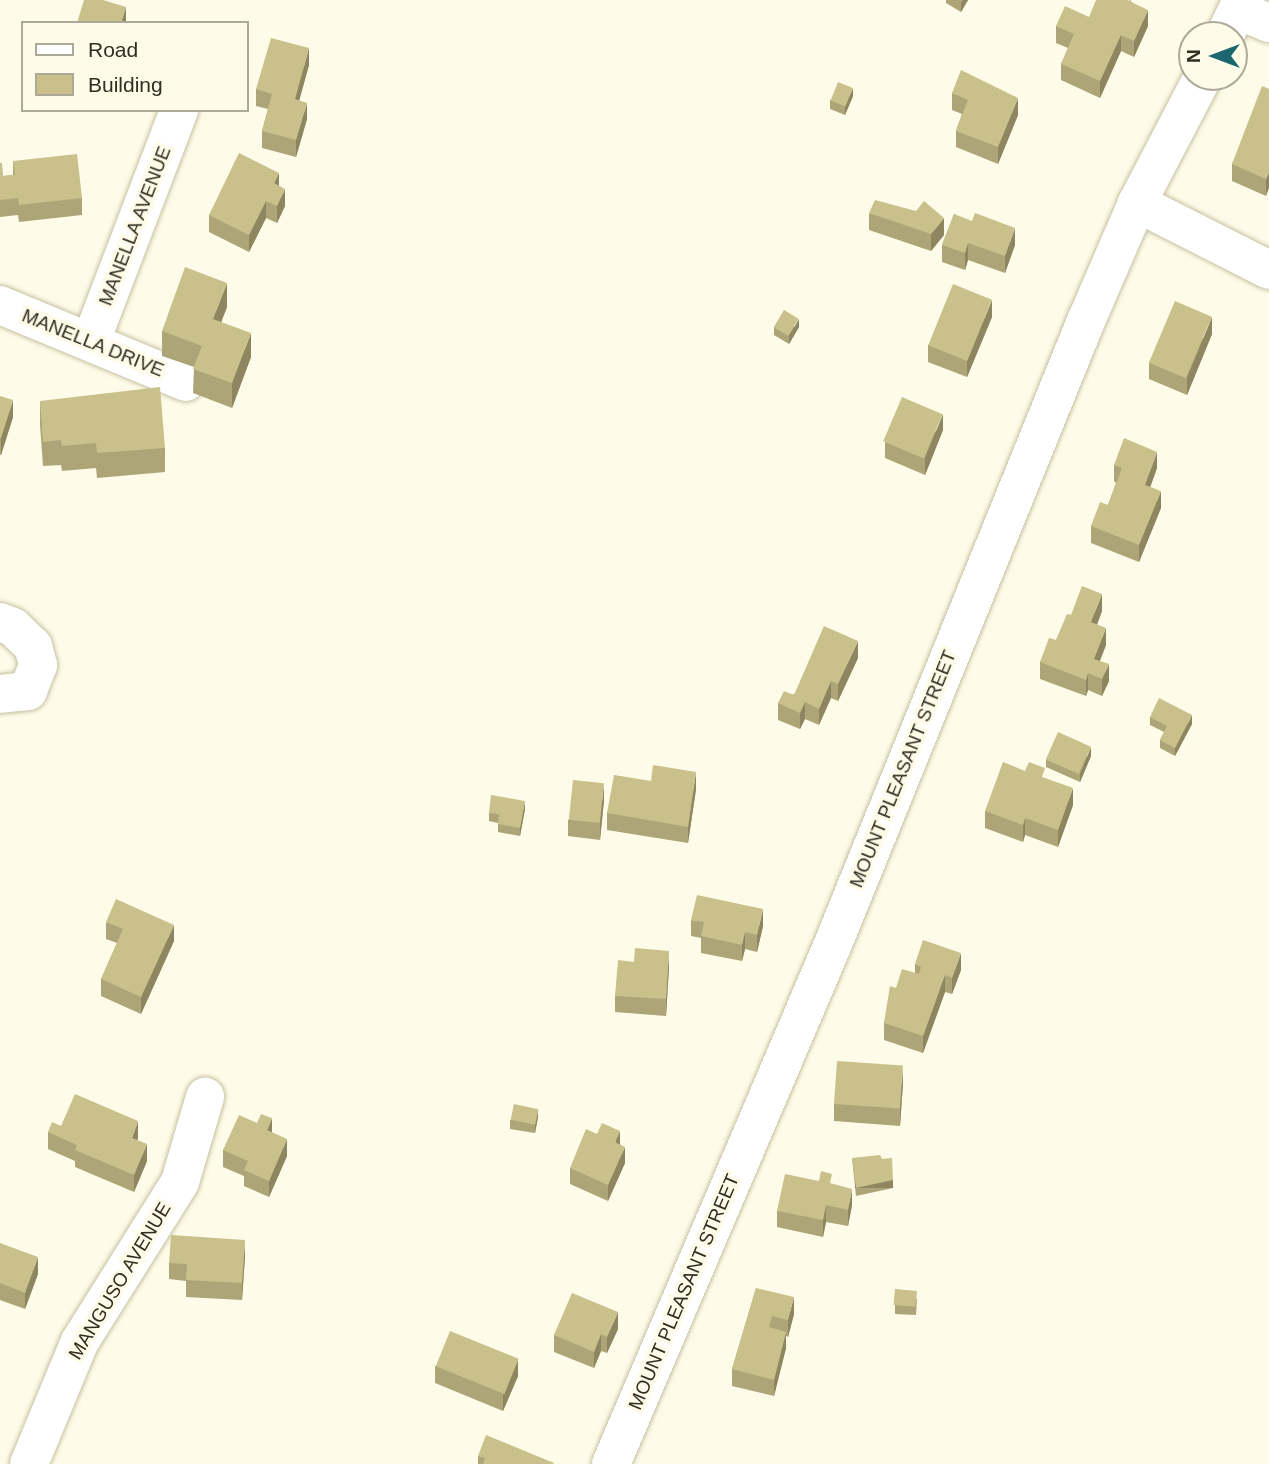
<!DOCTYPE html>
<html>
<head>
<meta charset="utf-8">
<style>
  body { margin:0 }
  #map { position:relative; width:1269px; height:1464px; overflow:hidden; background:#fefbe8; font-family:Helvetica,sans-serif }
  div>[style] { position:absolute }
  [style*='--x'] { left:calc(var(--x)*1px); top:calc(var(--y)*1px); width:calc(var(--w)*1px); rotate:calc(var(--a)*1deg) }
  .roads { filter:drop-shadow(0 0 2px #c6c1a2) drop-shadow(0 0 2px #c6c1a2) }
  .minor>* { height:38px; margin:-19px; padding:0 19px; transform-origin:19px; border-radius:19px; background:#fff }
  .wall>* { inset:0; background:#ada578 }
  .shaded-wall>* { inset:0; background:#8d8661; transform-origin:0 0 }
  .building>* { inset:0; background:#c9c08b; transform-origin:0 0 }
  span { translate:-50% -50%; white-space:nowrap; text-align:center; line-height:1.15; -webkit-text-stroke:7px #fefbe8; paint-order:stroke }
  .street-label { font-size:19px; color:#302e22 }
  .legend { position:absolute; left:21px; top:21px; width:228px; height:91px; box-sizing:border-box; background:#fefbe8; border:2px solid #aca999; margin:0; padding:9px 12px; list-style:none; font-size:21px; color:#302e22 }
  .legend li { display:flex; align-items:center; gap:14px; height:35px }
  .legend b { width:35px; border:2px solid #aca999 }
  .north { position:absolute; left:1178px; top:21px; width:70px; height:70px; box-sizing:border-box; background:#fefbe8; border:2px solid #aca999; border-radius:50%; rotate:270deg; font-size:19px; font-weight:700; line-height:28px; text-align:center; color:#302e22 }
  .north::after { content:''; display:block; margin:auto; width:24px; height:32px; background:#1c6672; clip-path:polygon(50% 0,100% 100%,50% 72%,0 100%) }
</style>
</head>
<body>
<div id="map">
  <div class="roads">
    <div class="minor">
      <i style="--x:1238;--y:10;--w:34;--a:23"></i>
      <i style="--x:1225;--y:35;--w:39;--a:-64"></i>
      <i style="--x:1137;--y:203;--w:148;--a:26.9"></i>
      <i style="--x:0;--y:305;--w:201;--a:22.5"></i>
      <i style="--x:91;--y:341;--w:247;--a:-69.1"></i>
      <i style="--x:0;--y:622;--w:14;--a:21"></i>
      <i style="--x:13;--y:627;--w:28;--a:44"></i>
      <i style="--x:33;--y:646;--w:20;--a:75"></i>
      <i style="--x:38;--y:665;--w:28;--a:111"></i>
      <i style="--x:28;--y:691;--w:28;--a:174"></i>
      <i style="--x:29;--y:1464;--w:131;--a:-67.5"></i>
      <i style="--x:79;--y:1343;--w:190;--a:-57.9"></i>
      <i style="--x:180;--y:1182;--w:89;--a:-73.6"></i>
      <i style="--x:611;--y:1464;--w:565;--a:-66.88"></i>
      <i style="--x:833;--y:944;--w:672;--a:-67.9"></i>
      <i style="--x:1086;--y:321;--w:129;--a:-66.6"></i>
      <i style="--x:1137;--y:203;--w:142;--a:-62.4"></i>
    </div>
  </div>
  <div class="wall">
    <i style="clip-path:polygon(946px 0,968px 0,961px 12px,946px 3px)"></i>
    <i style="clip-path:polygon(1131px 0,1131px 2px,1148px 26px,1134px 57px,1121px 51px,1100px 98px,1061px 80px,1061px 64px,1068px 48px,1056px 43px,1056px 26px,1089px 17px)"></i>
    <i style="clip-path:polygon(309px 65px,299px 100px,307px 119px,296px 157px,262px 148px,262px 131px,268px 109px,256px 106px,256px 89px)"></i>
    <i style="clip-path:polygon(1269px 89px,1266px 196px,1232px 181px,1232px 164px)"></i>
    <i style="clip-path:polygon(952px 93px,1018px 115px,998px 164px,956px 147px,956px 131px,962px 114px,952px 110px)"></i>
    <i style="clip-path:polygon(853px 96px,845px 115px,830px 109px,830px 100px)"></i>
    <i style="clip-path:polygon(13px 161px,82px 198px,82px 215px,19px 222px,18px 215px,0 217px,0 163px,3px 176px,13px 175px)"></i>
    <i style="clip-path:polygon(279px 186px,285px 206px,277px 223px,266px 218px,249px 252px,209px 232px,209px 215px)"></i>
    <i style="clip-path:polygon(869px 213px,944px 235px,931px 251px,869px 230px)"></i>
    <i style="clip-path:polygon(954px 214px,1015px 245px,1005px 273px,968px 260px,965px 270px,942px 262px,942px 245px)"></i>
    <i style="clip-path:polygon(227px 307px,221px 322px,251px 357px,232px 408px,193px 393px,194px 367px,162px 356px,162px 331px)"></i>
    <i style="clip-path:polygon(992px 317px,967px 377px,928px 362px,928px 345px)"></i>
    <i style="clip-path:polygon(774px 327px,799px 327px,789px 344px,774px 335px)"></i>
    <i style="clip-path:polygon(1212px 334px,1187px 395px,1149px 379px,1149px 363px)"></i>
    <i style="clip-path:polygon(0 396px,13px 417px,1px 455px,0 455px)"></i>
    <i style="clip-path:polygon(40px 401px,165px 448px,165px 472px,97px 478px,96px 468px,62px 471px,61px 465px,43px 466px,40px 425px)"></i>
    <i style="clip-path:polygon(943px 430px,925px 475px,885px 458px,885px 442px)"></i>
    <i style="clip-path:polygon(1114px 465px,1157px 468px,1150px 487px,1161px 508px,1139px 562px,1091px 543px,1091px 526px,1108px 505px,1116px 483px,1114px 481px)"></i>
    <i style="clip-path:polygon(1102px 611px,1097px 625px,1106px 645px,1100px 661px,1109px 681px,1102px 696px,1088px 690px,1086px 696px,1040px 679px,1040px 662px,1056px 640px,1071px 615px)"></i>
    <i style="clip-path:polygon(858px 658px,838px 701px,831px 698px,819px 725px,805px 719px,800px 729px,778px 720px,778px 703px)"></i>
    <i style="clip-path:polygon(1150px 717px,1192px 724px,1175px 756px,1160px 748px,1160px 740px,1164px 732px,1150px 725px)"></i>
    <i style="clip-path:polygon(1091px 756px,1080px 782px,1046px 767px,1046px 759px)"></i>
    <i style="clip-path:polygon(1045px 778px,1073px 805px,1058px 847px,1025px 835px,1023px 842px,985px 828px,985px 811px)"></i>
    <i style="clip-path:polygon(651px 781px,696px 789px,688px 843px,607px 830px,607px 813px)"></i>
    <i style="clip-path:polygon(604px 800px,600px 840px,568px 836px,568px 820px)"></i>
    <i style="clip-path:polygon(525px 809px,520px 836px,498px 832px,498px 823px,489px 821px,489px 813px)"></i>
    <i style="clip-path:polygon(691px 920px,763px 926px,757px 952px,745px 949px,742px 961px,701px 953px,701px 938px,691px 936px)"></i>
    <i style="clip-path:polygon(106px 922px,174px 941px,141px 1014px,101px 996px,101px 979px,117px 943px,106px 939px)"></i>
    <i style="clip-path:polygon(634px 962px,669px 967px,666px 1016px,615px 1012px,615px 996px)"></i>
    <i style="clip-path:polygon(915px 964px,961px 970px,952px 994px,945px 992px,923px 1053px,884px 1040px,884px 1023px,896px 988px,915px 973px)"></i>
    <i style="clip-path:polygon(903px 1083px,900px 1126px,834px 1121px,834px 1104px)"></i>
    <i style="clip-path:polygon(538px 1117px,535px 1133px,510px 1129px,510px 1120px)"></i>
    <i style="clip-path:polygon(257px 1123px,272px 1132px,287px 1156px,269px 1197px,244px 1186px,244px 1176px,223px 1167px,223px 1150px)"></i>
    <i style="clip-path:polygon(61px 1126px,138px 1138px,137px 1140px,147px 1161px,134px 1192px,75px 1167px,75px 1161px,48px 1149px,48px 1132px)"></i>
    <i style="clip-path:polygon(620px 1144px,625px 1163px,608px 1201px,570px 1184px,570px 1168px)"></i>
    <i style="clip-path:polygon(852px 1158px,893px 1188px,856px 1196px)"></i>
    <i style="clip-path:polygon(832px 1184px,852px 1205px,848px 1226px,826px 1222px,823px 1237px,777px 1227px,777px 1211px)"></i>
    <i style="clip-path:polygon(0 1243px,38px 1274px,25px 1309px,0 1300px)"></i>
    <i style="clip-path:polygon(245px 1256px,242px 1300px,186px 1297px,186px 1281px,169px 1279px,169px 1263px)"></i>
    <i style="clip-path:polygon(756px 1288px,794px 1314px,788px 1337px,786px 1336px,786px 1348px,774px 1396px,732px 1386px,732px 1369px)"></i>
    <i style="clip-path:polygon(895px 1289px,917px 1299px,916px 1315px,895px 1314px)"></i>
    <i style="clip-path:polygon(618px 1329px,607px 1353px,601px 1351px,594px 1368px,554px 1352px,554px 1335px)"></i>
    <i style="clip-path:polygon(435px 1366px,518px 1376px,503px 1411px,435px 1383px)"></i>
    <i style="clip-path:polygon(478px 1456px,554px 1464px,478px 1464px)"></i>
  </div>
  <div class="shaded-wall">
    <i style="clip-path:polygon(963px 0,968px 0,961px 12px,961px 3px)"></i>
    <i style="clip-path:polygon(126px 7px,126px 23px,121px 23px)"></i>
    <i style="clip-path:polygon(1148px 10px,1148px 26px,1134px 57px,1134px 41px)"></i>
    <i style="clip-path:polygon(1121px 35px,1121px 51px,1100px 98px,1100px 81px)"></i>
    <i style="clip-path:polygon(309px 48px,309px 65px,295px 116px,295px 99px)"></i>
    <i style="clip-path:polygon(853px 88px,853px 96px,845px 115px,845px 106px)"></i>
    <i style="clip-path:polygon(1018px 98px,1018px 115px,998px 164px,998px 147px)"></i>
    <i style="clip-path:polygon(307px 103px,307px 119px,296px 157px,296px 140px)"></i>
    <i style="clip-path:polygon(1269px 172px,1269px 188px,1266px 196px,1266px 179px)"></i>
    <i style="clip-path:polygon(279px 173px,279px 190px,274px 183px)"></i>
    <i style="clip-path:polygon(285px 189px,285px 206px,277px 223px,277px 206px)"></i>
    <i style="clip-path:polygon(266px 201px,266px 218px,249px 252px,249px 235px)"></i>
    <i style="clip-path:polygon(944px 218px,944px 235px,931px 251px,931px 234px)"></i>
    <i style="clip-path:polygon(1015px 228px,1015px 245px,1005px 273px,1005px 256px)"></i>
    <i style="clip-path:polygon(968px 243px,968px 260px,965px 270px,965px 253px)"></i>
    <i style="clip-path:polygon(227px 283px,227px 307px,213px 343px,213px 319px)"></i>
    <i style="clip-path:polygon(992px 300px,992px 317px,967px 377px,967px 361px)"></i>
    <i style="clip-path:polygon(1212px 317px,1212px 334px,1187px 395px,1187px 378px)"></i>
    <i style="clip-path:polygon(799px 319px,799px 327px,789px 344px,789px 336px)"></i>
    <i style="clip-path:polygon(251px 333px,251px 357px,232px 408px,232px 383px)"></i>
    <i style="clip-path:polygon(13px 400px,13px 417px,1px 455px,1px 438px)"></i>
    <i style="clip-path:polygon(943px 414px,943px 430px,925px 475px,925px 458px)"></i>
    <i style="clip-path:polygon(1157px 452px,1157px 468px,1145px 502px,1145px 485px)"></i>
    <i style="clip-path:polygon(1161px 491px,1161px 508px,1139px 562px,1139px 545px)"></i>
    <i style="clip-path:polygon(1102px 594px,1102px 611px,1091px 639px,1091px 622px)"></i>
    <i style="clip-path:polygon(1106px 628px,1106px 645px,1094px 675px,1094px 659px)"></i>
    <i style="clip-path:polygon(858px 641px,858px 658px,838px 701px,838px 684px)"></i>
    <i style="clip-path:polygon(1109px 664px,1109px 681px,1102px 696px,1102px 679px)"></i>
    <i style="clip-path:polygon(1088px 673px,1088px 690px,1086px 696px,1086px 680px)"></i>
    <i style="clip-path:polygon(831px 681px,831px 698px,819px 725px,819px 709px)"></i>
    <i style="clip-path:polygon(805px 702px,805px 719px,800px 729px,800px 713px)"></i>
    <i style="clip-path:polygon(1192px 715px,1192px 724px,1175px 756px,1175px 748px)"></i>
    <i style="clip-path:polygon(1091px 747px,1091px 756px,1080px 782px,1080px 774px)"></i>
    <i style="clip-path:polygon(696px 772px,696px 789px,688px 843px,688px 827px)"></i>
    <i style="clip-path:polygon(604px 783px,604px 800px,600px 840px,600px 823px)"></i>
    <i style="clip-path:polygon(1073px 788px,1073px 805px,1058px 847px,1058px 830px)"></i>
    <i style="clip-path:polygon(525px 801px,525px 809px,520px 836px,520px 828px)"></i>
    <i style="clip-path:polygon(1025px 818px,1025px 835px,1023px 842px,1023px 825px)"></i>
    <i style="clip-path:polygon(763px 909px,763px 926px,757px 952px,757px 935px)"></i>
    <i style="clip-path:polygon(174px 925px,174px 941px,141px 1014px,141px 997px)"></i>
    <i style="clip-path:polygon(745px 932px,745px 949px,742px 961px,742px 945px)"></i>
    <i style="clip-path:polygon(669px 951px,669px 967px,666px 1016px,666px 999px)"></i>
    <i style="clip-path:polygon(961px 953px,961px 970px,952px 994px,952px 978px)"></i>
    <i style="clip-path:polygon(945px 975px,945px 992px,923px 1053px,923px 1036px)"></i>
    <i style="clip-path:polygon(903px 1066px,903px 1083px,900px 1126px,900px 1109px)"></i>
    <i style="clip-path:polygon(538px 1109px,538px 1117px,535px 1133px,535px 1125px)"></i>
    <i style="clip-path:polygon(272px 1118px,272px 1135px,267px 1130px)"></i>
    <i style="clip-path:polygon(138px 1121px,138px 1138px,132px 1154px,132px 1138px)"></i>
    <i style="clip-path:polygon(620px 1131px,620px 1148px,615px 1142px)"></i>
    <i style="clip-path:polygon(287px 1139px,287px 1156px,269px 1197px,269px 1181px)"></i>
    <i style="clip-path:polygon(147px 1144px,147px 1161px,134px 1192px,134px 1175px)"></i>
    <i style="clip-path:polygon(625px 1147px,625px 1163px,608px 1201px,608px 1185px)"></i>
    <i style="left:893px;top:1180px;width:8px;height:38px;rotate:90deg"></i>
    <i style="clip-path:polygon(852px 1189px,852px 1205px,848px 1226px,848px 1210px)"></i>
    <i style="clip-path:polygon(826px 1205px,826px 1222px,823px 1237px,823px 1220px)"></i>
    <i style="clip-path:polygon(245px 1240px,245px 1256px,242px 1300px,242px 1283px)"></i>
    <i style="clip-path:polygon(38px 1257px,38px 1274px,25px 1309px,25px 1293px)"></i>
    <i style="clip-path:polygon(794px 1297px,794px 1314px,788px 1337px,788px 1320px)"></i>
    <i style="clip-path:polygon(618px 1312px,618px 1329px,607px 1353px,607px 1337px)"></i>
    <i style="clip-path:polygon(786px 1332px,786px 1348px,774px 1396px,774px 1380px)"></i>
    <i style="clip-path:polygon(601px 1334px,601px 1351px,594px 1368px,594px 1352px)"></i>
    <i style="clip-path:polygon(518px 1359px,518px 1376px,503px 1411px,503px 1395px)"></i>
  </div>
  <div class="building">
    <i style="clip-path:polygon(84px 0,103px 0,126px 7px,121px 23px,77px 23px)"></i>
    <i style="clip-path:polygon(1096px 0,1127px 0,1148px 10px,1134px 41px,1121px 35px,1100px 81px,1061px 64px,1074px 34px,1056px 26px,1065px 6px,1089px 17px)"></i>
    <i style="clip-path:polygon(271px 38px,309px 48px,295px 99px,307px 103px,296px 140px,262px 131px,272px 94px,256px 89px)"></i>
    <i style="clip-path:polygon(961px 70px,1018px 98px,998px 147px,956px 131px,968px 100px,952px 93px)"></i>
    <i style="left:838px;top:82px;width:16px;height:20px;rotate:22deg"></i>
    <i style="clip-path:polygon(1262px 86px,1269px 89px,1269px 172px,1266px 179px,1232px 164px)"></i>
    <i style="clip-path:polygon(239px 153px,279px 173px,274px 183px,285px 189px,277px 206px,266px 201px,249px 235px,209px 215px)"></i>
    <i style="clip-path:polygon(77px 154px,82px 198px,19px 205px,18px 198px,0 200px,0 163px,2px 163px,3px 176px,15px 175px,13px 161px)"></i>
    <i style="clip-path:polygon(875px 200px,916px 211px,924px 201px,944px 218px,931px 234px,869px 213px)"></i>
    <i style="clip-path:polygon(975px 213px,1015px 228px,1005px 256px,968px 243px,965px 253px,942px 245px,954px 214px,972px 221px)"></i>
    <i style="clip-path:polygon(185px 267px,227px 283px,213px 319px,251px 333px,232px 383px,193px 369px,202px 346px,162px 331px)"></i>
    <i style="left:953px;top:284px;width:42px;height:66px;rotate:22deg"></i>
    <i style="left:1175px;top:301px;width:40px;height:67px;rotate:23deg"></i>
    <i style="left:784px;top:310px;width:17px;height:20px;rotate:31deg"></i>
    <i style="clip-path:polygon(160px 387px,165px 448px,97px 453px,96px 443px,62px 446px,61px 440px,43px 442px,40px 401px)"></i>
    <i style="clip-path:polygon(0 396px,13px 400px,1px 438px,0 438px)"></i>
    <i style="left:902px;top:397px;width:44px;height:48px;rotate:23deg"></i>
    <i style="clip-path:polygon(1124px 438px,1157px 452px,1145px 485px,1161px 491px,1139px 545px,1091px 526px,1100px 502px,1108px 505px,1122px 468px,1114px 465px)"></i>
    <i style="clip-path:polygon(1082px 586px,1102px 594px,1091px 622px,1106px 628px,1094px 659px,1109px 664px,1102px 679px,1088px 673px,1086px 680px,1040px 662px,1049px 638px,1056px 640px,1067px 614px,1071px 615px)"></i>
    <i style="clip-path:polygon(824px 626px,858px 641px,838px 684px,831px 681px,819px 709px,805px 702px,800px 713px,778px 703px,784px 691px,794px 695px)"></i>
    <i style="clip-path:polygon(1159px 698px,1192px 715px,1175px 748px,1160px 740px,1167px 726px,1150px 717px)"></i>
    <i style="left:1058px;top:732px;width:36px;height:30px;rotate:24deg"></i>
    <i style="clip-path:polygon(1003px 762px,1025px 771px,1029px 762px,1045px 768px,1042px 777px,1073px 788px,1058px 830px,1025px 818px,1023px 825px,985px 811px)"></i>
    <i style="clip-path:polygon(653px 765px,696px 772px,688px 827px,607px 813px,614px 775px,651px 781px)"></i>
    <i style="left:573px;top:780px;width:31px;height:40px;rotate:6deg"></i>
    <i style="clip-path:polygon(491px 795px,525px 801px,520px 828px,498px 824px,499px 814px,489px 813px)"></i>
    <i style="clip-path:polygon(697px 895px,763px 909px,757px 935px,745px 932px,742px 945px,701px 936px,704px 922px,691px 920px)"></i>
    <i style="clip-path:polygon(116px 899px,174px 925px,141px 997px,101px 979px,123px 929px,106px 922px)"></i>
    <i style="clip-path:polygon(923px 940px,961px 953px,952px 978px,945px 975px,923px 1036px,884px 1023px,890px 986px,896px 988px,902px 969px,919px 974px,921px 967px,915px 964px)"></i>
    <i style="clip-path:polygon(635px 948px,669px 951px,666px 999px,615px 996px,618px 960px,634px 962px)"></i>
    <i style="left:837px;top:1061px;width:66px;height:43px;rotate:4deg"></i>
    <i style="clip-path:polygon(75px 1094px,138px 1121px,132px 1138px,147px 1144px,134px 1175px,75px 1150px,77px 1145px,48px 1132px,52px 1122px,61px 1126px)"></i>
    <i style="left:514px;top:1104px;width:25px;height:16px;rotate:12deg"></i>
    <i style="clip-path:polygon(261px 1114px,272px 1118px,267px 1130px,287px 1139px,269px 1181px,244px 1170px,248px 1161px,223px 1150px,239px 1115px,257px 1123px)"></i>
    <i style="clip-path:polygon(602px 1123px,620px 1131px,615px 1142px,625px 1147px,608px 1185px,570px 1168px,586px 1129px,597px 1134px)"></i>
    <i style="clip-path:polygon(880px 1155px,882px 1159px,892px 1158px,893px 1180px,856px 1188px,852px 1158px)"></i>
    <i style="clip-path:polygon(821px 1171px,832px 1174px,830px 1183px,852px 1189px,848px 1210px,826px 1205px,823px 1220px,777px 1211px,785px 1174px,819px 1181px)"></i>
    <i style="clip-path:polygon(171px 1235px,245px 1240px,242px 1283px,186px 1280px,187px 1264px,169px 1263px)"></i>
    <i style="clip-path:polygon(0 1243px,38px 1257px,25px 1293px,0 1283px)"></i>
    <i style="clip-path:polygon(756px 1288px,794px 1297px,788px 1320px,772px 1316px,769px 1327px,786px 1332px,774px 1380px,732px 1369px)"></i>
    <i style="left:895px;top:1289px;width:22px;height:16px;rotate:5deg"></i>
    <i style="clip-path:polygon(572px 1293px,618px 1312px,607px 1337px,601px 1334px,594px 1352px,554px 1335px)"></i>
    <i style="left:450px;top:1331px;width:74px;height:38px;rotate:22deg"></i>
    <i style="clip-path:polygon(486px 1435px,554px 1463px,553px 1464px,483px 1464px,485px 1458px,478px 1456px)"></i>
  </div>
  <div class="street-label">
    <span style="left:135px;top:226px;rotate:-69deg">MANELLA AVENUE</span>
    <span style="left:93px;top:343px;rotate:22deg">MANELLA DRIVE</span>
    <span style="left:903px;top:769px;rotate:-68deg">MOUNT PLEASANT STREET</span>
    <span style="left:120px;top:1281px;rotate:-59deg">MANGUSO AVENUE</span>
    <span style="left:684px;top:1292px;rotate:-67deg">MOUNT PLEASANT STREET</span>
  </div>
  <ul class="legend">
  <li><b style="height:9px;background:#fff"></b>Road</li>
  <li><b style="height:19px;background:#c9c08b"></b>Building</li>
  </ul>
  <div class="north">N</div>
</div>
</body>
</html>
